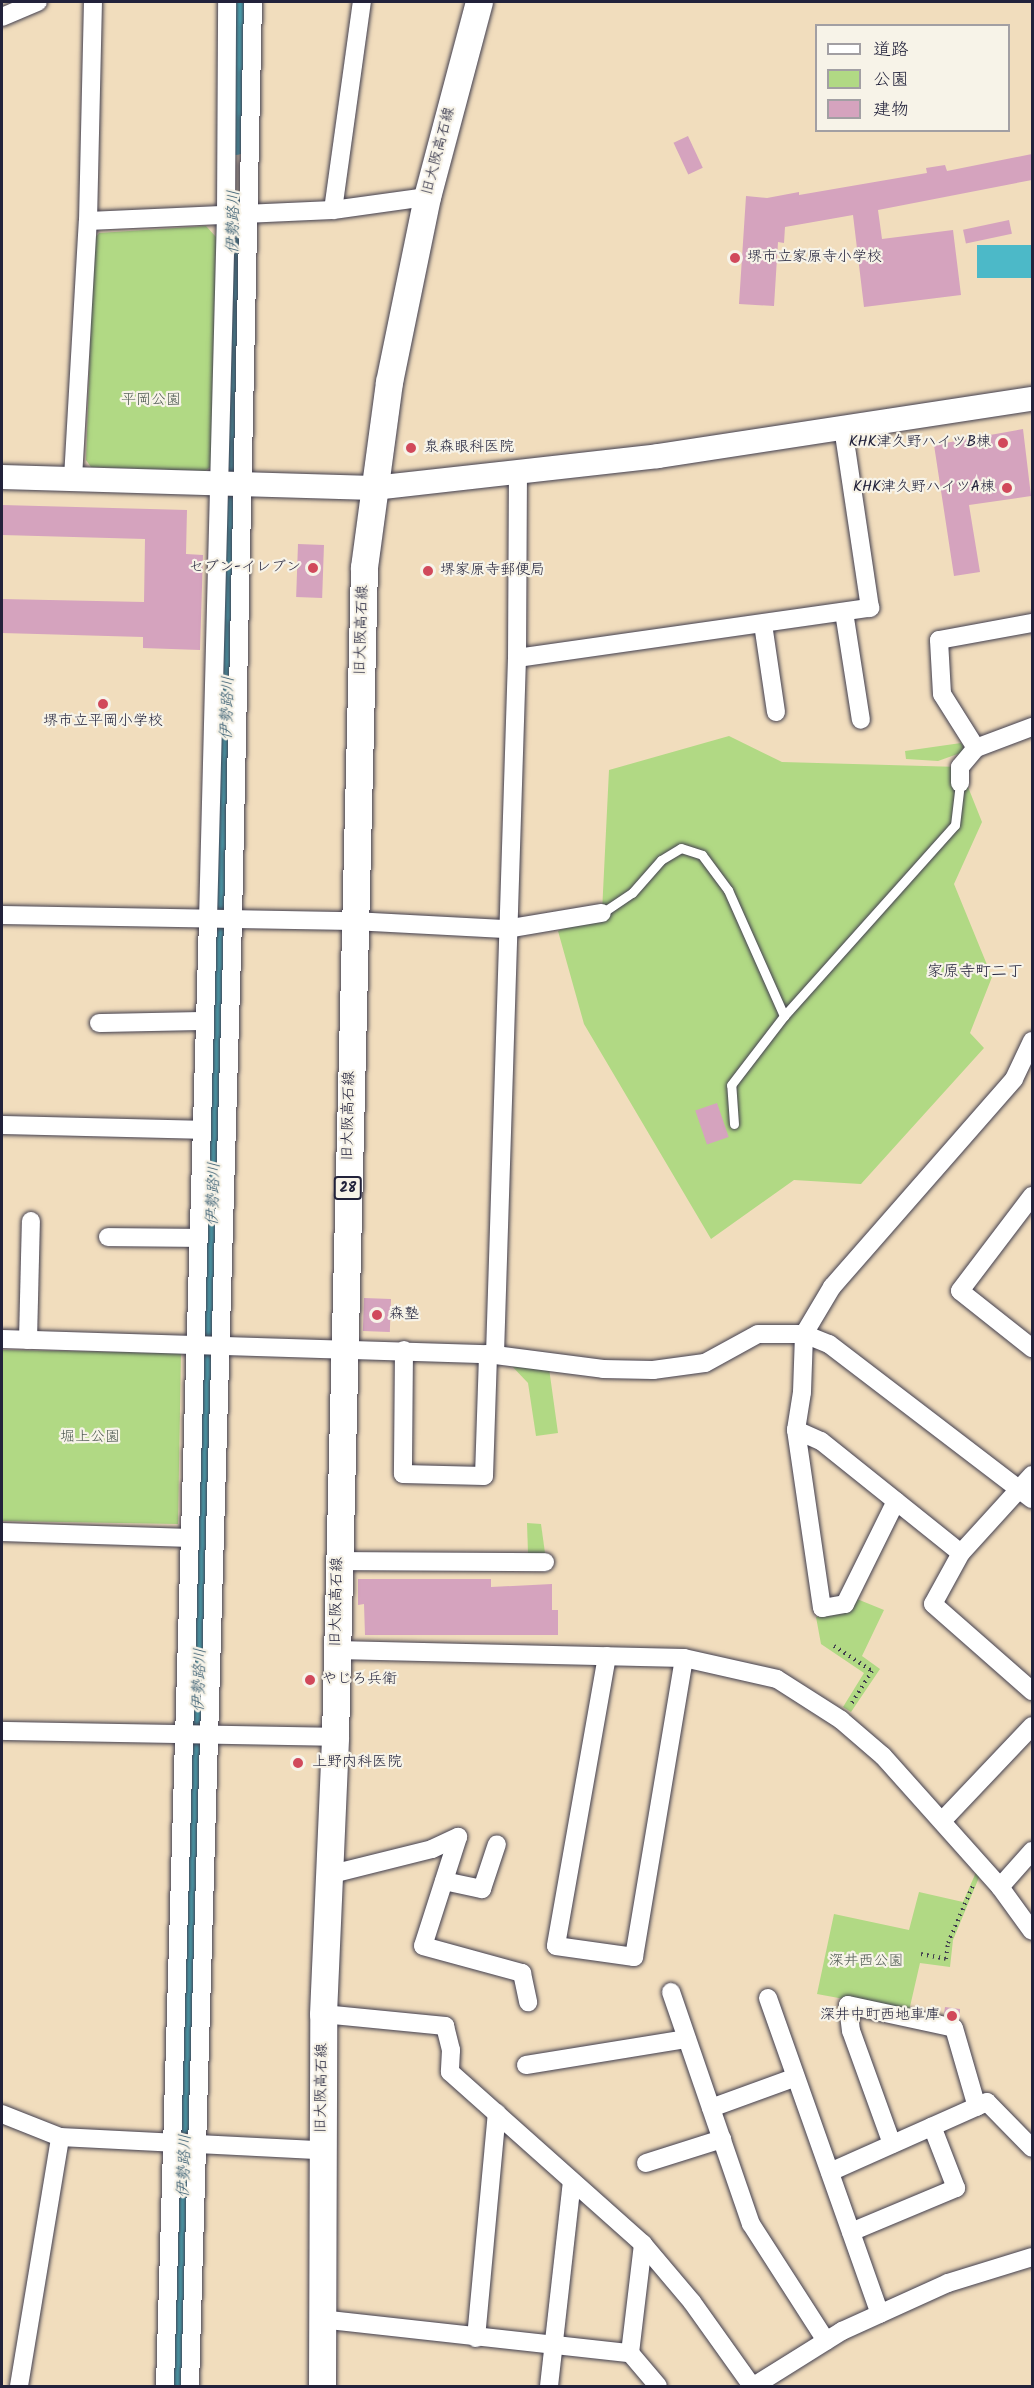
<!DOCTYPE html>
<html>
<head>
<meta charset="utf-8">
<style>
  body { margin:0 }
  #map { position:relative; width:1034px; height:2388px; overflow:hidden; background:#f1ddbd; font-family:Kalam,"Klee One",sans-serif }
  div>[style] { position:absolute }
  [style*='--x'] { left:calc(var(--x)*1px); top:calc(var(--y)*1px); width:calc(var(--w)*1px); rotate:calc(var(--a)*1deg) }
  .green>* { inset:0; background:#b1d984; transform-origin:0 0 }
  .water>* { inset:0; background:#4cb9c8; transform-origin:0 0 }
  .river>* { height:34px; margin:-17px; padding:0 17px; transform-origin:17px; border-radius:17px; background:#4cb9c8 }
  .building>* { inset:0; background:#d5a3be; transform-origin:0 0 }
  .path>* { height:4px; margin-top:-2px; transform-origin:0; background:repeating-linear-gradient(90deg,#413e4e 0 1.5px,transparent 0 6px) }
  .roads { filter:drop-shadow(0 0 2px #413e4e) drop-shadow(0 0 2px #413e4e) }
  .lane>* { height:9px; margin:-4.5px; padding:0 4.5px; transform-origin:4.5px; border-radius:4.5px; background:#fff }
  .street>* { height:18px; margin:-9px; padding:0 9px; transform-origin:9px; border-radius:9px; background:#fff }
  .secondary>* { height:24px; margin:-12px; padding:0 12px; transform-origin:12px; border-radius:12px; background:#fff }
  .primary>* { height:27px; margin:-13.5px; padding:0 13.5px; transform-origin:13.5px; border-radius:13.5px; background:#fff }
  .dots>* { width:16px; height:16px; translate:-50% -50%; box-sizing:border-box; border:3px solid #f7f3e8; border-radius:50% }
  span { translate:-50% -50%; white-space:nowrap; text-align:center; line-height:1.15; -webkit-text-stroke:4.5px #f7f3e8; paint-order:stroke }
  .shield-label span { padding:2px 4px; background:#f7f3e8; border:2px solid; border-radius:4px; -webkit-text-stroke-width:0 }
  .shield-label { font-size:14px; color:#22223b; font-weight:700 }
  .street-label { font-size:15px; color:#22223b }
  .poi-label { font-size:15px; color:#22223b }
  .left { translate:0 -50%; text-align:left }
  .right { translate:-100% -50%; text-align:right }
  .park-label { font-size:15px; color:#4d5951 }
  .water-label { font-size:16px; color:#31576c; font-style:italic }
  .neighbourhood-label { font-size:16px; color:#22223b }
  .frame { position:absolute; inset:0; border:3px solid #22223b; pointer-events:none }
  .legend { position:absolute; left:815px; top:24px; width:195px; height:108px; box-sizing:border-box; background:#f7f3e8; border:2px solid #a29fa3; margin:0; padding:8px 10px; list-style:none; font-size:18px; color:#22223b }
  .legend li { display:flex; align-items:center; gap:12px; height:30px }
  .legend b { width:30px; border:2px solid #a29fa3 }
</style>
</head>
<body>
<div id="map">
  <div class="green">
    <i style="clip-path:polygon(206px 226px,216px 237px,212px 466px,205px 471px,91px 467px,86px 460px,94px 239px,99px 233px)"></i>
    <i style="clip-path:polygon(729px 736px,782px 762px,960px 767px,982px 822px,954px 884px,992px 977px,970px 1033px,984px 1048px,861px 1184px,794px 1180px,711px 1239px,584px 1024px,558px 931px,602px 912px,609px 770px)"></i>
    <i style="clip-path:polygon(961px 743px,966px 751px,938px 761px,906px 759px,905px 751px)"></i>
    <i style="left:2px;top:1350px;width:179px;height:171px;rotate:1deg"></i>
    <i style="clip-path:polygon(509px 1363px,549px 1368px,558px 1433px,536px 1436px,528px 1383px)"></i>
    <i style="clip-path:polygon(527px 1523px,541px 1524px,545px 1553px,528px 1553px)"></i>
    <i style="clip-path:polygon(857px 1599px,884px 1610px,862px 1656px,880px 1669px,851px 1712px,843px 1707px,864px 1673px,821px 1644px,816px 1617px,850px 1612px)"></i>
    <i style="clip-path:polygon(977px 1870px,980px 1875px,953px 1940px,950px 1967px,920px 1963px,909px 2011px,817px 1994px,834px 1914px,909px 1930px,919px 1892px,963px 1902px)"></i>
  </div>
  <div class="water">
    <i style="left:1032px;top:245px;width:33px;height:55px;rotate:90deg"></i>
  </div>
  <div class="river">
    <i style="--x:235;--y:138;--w:136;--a:-89.2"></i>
    <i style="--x:179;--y:2386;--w:1736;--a:-88.32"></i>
    <i style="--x:230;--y:651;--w:439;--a:-89.5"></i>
  </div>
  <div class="building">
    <i style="left:688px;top:136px;width:35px;height:16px;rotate:65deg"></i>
    <i style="clip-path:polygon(1032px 154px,1032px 180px,878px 210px,882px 239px,953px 230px,961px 295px,864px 307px,853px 215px,785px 227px,784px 243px,778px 242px,774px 306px,739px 304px,746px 196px,767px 198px,799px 192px,799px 195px,927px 173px,926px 168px,945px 165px,947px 171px)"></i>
    <i style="left:1009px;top:220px;width:14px;height:47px;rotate:78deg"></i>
    <i style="clip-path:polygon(1023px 429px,1031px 496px,969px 505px,980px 572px,954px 576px,934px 445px)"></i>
    <i style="clip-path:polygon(2px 505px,187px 510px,186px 554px,203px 555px,200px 650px,143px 648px,143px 637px,2px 633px,2px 599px,144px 602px,145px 539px,2px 535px)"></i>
    <i style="left:298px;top:544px;width:26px;height:53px;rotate:2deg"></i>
    <i style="left:717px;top:1103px;width:36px;height:23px;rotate:71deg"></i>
    <i style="left:364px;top:1298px;width:27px;height:33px;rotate:2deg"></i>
    <i style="clip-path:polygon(358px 1579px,491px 1579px,491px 1587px,552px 1584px,552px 1610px,558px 1610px,558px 1635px,365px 1635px,364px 1604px,358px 1605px)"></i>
    <i style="clip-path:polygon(945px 2007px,960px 2009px,960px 2019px,944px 2014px)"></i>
  </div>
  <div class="path">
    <i style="--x:834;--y:1646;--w:45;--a:33.3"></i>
    <i style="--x:872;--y:1671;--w:41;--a:122.2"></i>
    <i style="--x:921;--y:1954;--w:25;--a:11"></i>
    <i style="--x:946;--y:1959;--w:16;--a:-83"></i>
    <i style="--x:948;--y:1943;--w:65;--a:-66.6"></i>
  </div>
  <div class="roads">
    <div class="lane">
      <i style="--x:602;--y:913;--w:36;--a:-34"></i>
      <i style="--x:632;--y:893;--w:44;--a:-48.7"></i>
      <i style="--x:661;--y:860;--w:23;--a:-31"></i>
      <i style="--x:681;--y:848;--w:22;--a:18"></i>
      <i style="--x:702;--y:855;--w:44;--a:53.4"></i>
      <i style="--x:728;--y:890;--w:138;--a:66"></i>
      <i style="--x:734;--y:1124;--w:39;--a:-94"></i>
      <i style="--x:731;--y:1085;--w:87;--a:-52.5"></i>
      <i style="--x:784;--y:1016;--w:256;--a:-48.2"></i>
      <i style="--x:955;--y:825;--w:42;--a:-83.2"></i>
    </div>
    <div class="street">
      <i style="--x:2;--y:17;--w:39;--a:-23"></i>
      <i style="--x:333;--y:210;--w:210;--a:-82.1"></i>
      <i style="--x:88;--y:221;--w:245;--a:-2.6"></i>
      <i style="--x:333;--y:210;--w:95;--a:-7.9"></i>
      <i style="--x:73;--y:478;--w:257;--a:-86.7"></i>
      <i style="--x:88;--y:221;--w:219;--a:-88.7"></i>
      <i style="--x:844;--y:612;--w:109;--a:81.1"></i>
      <i style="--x:763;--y:624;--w:89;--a:81.6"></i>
      <i style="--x:517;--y:658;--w:357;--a:-8.1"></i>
      <i style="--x:870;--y:608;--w:183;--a:-98.5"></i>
      <i style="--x:976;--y:748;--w:64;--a:-122.2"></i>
      <i style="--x:942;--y:694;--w:54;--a:-93.2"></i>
      <i style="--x:939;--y:640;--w:95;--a:-10.4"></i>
      <i style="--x:960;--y:783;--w:16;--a:-90"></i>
      <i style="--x:960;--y:767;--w:25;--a:-50"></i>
      <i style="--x:976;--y:748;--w:60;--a:-20.6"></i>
      <i style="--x:2;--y:915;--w:351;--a:1"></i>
      <i style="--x:353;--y:921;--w:153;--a:3"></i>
      <i style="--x:506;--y:929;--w:97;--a:-9.5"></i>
      <i style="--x:99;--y:1023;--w:105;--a:-1.1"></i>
      <i style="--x:2;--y:1125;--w:198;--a:1.4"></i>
      <i style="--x:1032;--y:1196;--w:119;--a:127.2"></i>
      <i style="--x:960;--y:1291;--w:92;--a:38.4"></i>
      <i style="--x:108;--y:1237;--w:90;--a:0.6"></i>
      <i style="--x:2;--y:1339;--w:486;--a:1.8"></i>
      <i style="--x:488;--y:1354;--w:116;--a:7.4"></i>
      <i style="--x:603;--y:1369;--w:50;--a:1.1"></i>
      <i style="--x:653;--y:1370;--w:52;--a:-7.7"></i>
      <i style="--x:705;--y:1363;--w:60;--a:-28.7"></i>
      <i style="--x:758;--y:1334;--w:46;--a:0"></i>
      <i style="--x:804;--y:1334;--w:27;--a:22"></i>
      <i style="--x:829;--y:1344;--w:255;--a:37.4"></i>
      <i style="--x:28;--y:1340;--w:119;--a:-88.6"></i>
      <i style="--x:404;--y:1350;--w:124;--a:90.5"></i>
      <i style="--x:403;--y:1474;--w:81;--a:1.4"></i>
      <i style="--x:484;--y:1476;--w:122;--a:-88.1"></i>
      <i style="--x:495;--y:1354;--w:696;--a:-88.19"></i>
      <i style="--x:517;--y:658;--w:185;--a:-89.7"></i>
      <i style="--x:796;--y:1430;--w:27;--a:24"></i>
      <i style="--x:821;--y:1441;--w:179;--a:38.7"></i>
      <i style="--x:1032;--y:1475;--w:105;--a:132.3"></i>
      <i style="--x:961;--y:1553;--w:58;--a:118.8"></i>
      <i style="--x:933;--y:1604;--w:132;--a:41.3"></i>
      <i style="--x:896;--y:1501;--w:115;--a:116.3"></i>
      <i style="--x:845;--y:1604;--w:23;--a:170"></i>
      <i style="--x:822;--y:1608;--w:180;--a:-98.3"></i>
      <i style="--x:796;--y:1430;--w:38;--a:-81"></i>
      <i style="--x:802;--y:1392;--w:58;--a:-88"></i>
      <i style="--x:804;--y:1334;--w:55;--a:-59.2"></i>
      <i style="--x:832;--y:1287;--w:276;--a:-48.8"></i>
      <i style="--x:1014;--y:1079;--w:42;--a:-64.7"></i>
      <i style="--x:2;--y:1532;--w:188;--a:1.8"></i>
      <i style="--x:337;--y:1561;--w:208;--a:0.3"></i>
      <i style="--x:336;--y:1650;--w:348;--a:1.3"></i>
      <i style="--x:684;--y:1658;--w:95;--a:12.7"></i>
      <i style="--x:777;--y:1679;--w:76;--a:32.6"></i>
      <i style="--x:841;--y:1720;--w:55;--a:40.6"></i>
      <i style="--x:883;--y:1756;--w:176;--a:48.2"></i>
      <i style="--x:1000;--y:1887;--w:54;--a:54"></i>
      <i style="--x:607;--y:1656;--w:294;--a:100"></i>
      <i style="--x:556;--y:1946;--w:79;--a:8"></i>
      <i style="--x:634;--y:1957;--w:303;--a:-80.5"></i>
      <i style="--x:2;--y:1731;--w:333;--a:1"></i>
      <i style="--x:942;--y:1821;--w:131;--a:-46.5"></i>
      <i style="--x:328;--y:1875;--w:107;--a:-14"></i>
      <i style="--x:432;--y:1849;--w:29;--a:-25"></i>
      <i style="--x:458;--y:1837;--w:114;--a:107.8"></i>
      <i style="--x:423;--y:1946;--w:103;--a:15.3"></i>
      <i style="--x:522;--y:1973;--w:30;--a:78"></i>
      <i style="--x:444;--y:1881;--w:39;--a:12"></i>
      <i style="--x:482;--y:1889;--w:47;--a:-71.6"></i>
      <i style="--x:1000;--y:1887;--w:48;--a:-48.4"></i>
      <i style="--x:671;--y:1992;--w:245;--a:71"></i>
      <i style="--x:751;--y:2224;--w:139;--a:57.3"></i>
      <i style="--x:768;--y:1998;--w:335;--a:70.5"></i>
      <i style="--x:323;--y:2014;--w:123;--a:5.6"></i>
      <i style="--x:445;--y:2026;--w:25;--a:76"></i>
      <i style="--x:451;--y:2050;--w:22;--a:93"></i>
      <i style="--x:450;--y:2072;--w:259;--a:41.7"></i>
      <i style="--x:643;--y:2244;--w:76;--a:49.8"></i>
      <i style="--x:692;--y:2302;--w:103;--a:54.5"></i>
      <i style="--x:526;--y:2065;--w:163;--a:-9.2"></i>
      <i style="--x:711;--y:2108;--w:90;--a:-20"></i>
      <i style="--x:2;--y:2114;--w:62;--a:21.6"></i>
      <i style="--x:60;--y:2137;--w:261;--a:2.9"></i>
      <i style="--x:892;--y:2144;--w:120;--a:-109.9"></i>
      <i style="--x:851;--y:2031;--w:26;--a:-97"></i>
      <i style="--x:848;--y:2005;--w:108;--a:12.2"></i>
      <i style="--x:954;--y:2028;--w:82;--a:73.8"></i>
      <i style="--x:646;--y:2163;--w:80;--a:-17.5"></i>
      <i style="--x:830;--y:2172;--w:172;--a:-24"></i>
      <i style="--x:987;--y:2102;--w:64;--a:45.6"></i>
      <i style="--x:851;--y:2232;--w:114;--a:-22.7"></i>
      <i style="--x:956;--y:2188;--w:66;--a:-111.2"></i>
      <i style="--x:320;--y:2319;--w:312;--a:6.3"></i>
      <i style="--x:630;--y:2353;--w:43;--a:49.7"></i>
      <i style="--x:476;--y:2338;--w:226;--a:-84.7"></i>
      <i style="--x:630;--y:2353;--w:110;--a:-83.2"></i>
      <i style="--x:19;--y:2386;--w:252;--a:-80.6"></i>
      <i style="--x:165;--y:2386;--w:1467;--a:-88.32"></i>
      <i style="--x:208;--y:920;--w:704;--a:-88.54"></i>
      <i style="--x:226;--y:216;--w:214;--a:-89.7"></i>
      <i style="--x:190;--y:2386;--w:1468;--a:-88.32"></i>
      <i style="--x:233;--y:919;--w:917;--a:-88.75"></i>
      <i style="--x:549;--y:2386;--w:206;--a:-83.6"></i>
      <i style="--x:754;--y:2386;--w:104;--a:-32"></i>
      <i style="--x:842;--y:2331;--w:116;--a:-24.4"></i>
      <i style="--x:948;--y:2283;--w:88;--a:-17.2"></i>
    </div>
    <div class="secondary">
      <i style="--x:2;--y:477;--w:372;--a:1.7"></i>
      <i style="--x:374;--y:488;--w:286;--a:-6.4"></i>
      <i style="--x:658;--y:456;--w:378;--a:-8.7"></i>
    </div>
    <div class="primary">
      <i style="--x:322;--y:2386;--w:372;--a:-89.8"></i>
      <i style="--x:323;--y:2014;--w:277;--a:-87.5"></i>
      <i style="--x:335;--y:1737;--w:1170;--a:-88.58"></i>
      <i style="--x:364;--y:567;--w:187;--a:-82.3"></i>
      <i style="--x:389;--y:382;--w:189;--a:-78.4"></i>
      <i style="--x:427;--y:197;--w:202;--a:-75.1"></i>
    </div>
  </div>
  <div class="dots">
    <i style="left:735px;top:258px;background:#d1495b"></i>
    <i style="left:1003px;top:443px;background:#d1495b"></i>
    <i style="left:411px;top:448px;background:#d1495b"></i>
    <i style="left:1007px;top:488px;background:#d1495b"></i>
    <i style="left:313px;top:568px;background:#d1495b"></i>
    <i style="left:428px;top:571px;background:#d1495b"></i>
    <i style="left:103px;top:704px;background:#d1495b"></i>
    <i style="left:377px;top:1315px;background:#d1495b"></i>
    <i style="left:310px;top:1680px;background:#d1495b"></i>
    <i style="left:298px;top:1763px;background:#d1495b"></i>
    <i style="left:952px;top:2016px;background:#d1495b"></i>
  </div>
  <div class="shield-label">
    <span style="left:348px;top:1188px">28</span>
  </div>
  <div class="street-label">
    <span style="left:439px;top:151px;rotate:-75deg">旧大阪高石線</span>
    <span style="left:362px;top:630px;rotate:-88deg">旧大阪高石線</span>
    <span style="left:349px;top:1116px;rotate:-89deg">旧大阪高石線</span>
    <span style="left:337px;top:1602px;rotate:-89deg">旧大阪高石線</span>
    <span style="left:322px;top:2088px;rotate:-89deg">旧大阪高石線</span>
  </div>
  <div class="poi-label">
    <span class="left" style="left:747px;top:258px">堺市立家原寺小学校</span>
    <span class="right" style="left:991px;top:443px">KHK津久野ハイツB棟</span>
    <span class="left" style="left:424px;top:448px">泉森眼科医院</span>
    <span class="right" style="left:995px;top:488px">KHK津久野ハイツA棟</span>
    <span class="right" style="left:301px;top:568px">セブン-イレブン</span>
    <span class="left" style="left:440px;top:571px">堺家原寺郵便局</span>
    <span style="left:103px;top:722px">堺市立平岡小学校</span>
    <span class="left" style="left:389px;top:1315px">森塾</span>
    <span class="left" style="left:322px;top:1680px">やじろ兵衛</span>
    <span class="left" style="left:312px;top:1763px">上野内科医院</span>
    <span class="right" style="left:940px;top:2016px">深井中町西地車庫</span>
  </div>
  <div class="park-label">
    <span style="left:151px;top:401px">平岡公園</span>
    <span style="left:90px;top:1438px">堀上公園</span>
    <span style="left:866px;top:1962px">深井西公園</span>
  </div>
  <div class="water-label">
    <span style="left:234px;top:222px;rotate:-89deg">伊勢路川</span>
    <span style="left:228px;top:708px;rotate:-88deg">伊勢路川</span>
    <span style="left:214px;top:1194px;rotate:-88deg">伊勢路川</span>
    <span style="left:200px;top:1680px;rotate:-88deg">伊勢路川</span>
    <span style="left:185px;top:2166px;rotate:-88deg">伊勢路川</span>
  </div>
  <div class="neighbourhood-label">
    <span style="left:975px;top:972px">家原寺町二丁</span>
  </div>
  <div class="frame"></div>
  <ul class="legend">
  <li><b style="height:8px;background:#fff"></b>道路</li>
  <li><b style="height:16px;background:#b1d984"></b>公園</li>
  <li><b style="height:16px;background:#d5a3be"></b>建物</li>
  </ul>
</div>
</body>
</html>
